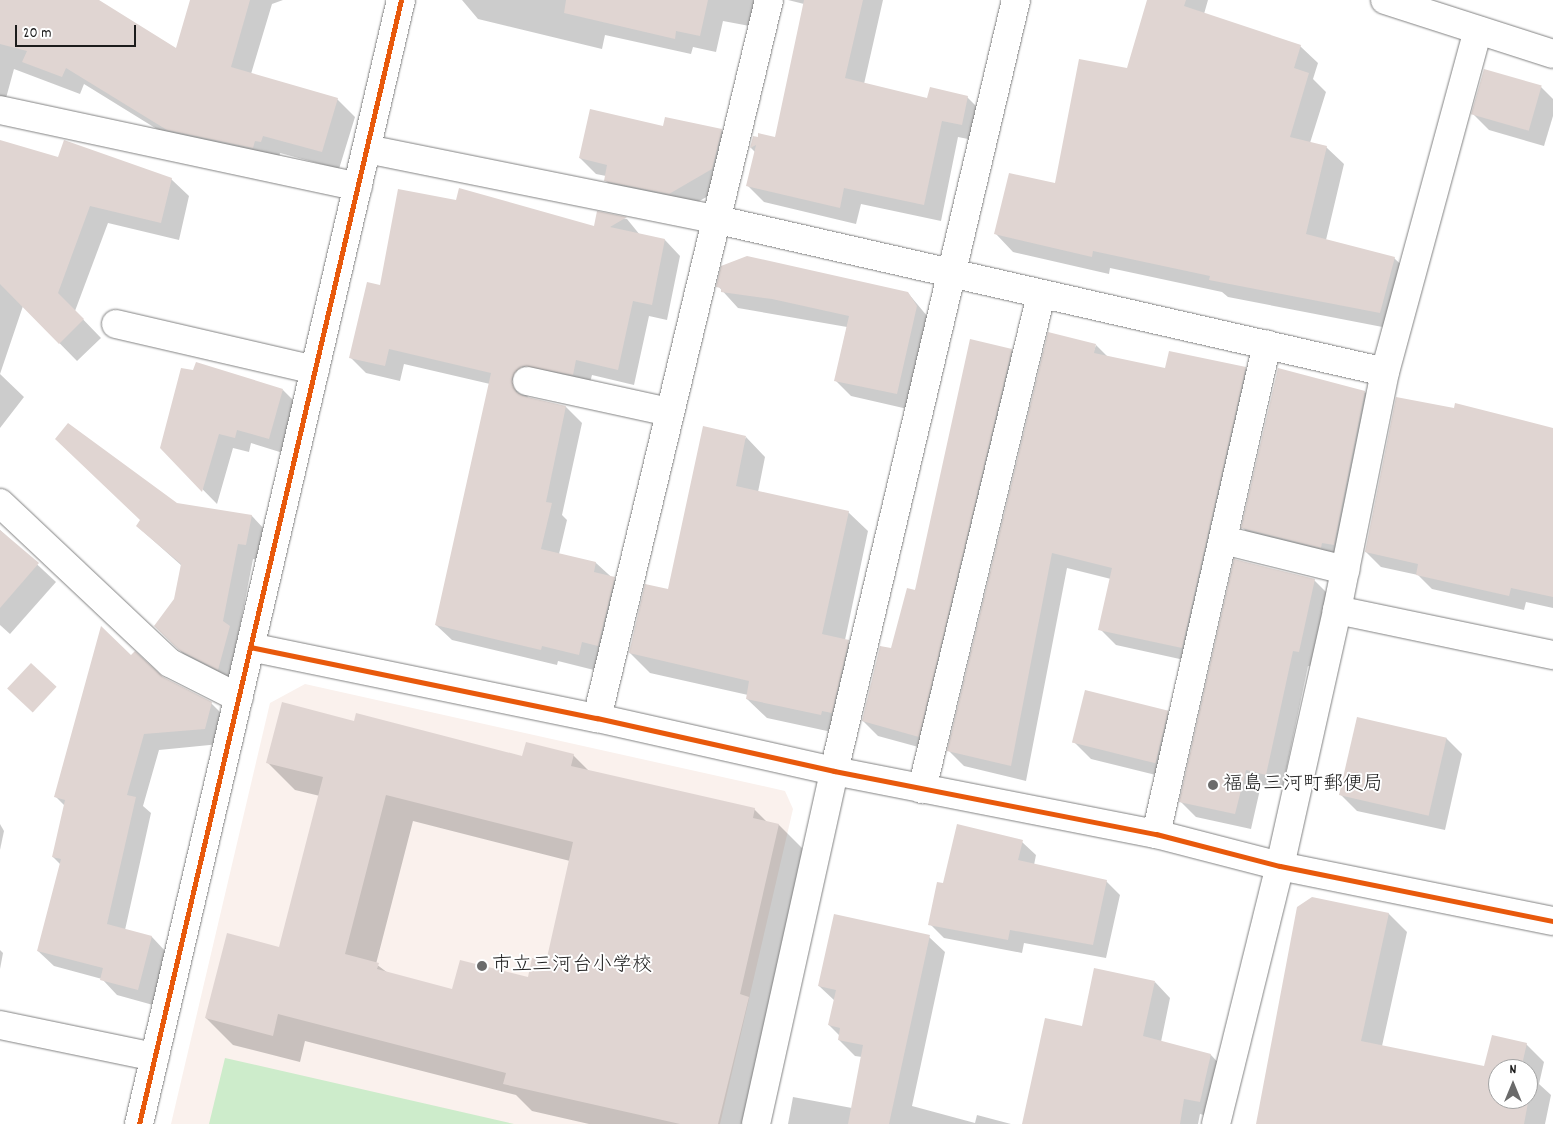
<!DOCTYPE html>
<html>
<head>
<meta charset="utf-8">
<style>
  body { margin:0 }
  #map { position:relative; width:1553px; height:1124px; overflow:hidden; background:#fff; font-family:Dekko,"Klee One",sans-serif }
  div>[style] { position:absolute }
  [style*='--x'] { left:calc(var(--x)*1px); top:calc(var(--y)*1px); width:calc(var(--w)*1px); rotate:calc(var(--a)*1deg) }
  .built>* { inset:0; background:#faf1ed }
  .green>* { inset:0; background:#cdeccb }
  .shadow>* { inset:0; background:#0003 }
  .building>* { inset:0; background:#e0d5d2; transform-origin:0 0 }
  .roads { filter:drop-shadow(0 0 1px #828282) drop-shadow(0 0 1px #828282) }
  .minor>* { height:28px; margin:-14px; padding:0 14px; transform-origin:14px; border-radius:14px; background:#fff }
  .secondary>* { height:28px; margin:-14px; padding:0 14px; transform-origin:14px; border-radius:14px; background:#fff }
  .cycleway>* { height:5px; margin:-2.5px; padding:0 2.5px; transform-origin:2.5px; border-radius:2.5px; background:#e8590c }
  .dots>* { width:14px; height:14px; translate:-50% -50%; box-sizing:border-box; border:2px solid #fff; border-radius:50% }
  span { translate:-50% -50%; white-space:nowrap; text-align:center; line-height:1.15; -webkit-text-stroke:4px #fff; paint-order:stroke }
  .poi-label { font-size:20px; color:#1c1c1c }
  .left { translate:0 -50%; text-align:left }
  .north { position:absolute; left:1488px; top:1059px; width:50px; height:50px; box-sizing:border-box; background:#fff; border:1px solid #a4a4a4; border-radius:50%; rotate:0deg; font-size:14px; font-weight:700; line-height:20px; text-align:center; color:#1c1c1c }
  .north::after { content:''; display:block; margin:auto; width:18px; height:22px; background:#6b6b6b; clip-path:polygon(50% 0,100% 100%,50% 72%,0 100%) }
  .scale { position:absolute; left:15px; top:25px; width:121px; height:22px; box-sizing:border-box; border:2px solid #1c1c1c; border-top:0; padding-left:6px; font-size:15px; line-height:18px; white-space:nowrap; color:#1c1c1c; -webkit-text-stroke:4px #fff; paint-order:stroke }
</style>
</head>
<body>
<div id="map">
  <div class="built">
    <i style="clip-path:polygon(305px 684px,785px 791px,793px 809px,720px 1124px,171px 1124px,270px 703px)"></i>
  </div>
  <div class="green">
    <i style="clip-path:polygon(225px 1058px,514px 1124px,209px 1124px)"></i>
  </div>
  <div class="shadow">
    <i style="clip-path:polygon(0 0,97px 0,176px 50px,191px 0,283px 0,272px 4px,251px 74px,337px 99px,355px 117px,339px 169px,280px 153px,279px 159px,186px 147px,84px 84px,80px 94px,14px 69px,0 120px)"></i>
    <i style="clip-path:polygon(462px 0,760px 0,755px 27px,723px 21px,716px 52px,693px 47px,691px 54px,605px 35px,602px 49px,478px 19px)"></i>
    <i style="clip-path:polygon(788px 0,883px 0,864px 84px,928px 99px,967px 97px,984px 114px,978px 141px,958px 137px,941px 221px,861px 204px,856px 224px,764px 202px,748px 186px,755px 152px,751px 148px,754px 137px,776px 138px,804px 4px)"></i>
    <i style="clip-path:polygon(1148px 0,1208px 0,1204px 14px,1300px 46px,1318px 63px,1313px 79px,1326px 92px,1310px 143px,1326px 147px,1344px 164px,1326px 240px,1394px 258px,1412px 275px,1398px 330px,1228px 297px,1222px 292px,1110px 268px,1109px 274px,1013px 252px,996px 234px,1056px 185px,1128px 69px)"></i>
    <i style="clip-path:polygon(1541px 87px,1553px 99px,1553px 116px,1544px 146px,1489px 130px,1473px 114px)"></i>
    <i style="clip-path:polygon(664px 128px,721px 130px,737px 146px,728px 185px,685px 209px,621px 196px,605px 180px,606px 176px,596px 174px,580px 158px)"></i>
    <i style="clip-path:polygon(0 142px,59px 159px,171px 179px,189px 196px,179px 240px,108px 223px,75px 311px,101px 338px,77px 361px,23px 306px,0 374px,24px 397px,0 428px)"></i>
    <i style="clip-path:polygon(598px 213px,627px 219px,640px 235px,665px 240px,680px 256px,667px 320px,649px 316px,634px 385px,592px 375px,588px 390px,527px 394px,528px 398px,566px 407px,582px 423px,562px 515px,567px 520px,559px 554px,596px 563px,630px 594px,594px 670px,558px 661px,557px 665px,452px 640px,436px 625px,490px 384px,404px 364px,400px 381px,366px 373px,350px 357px,382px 286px,595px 227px)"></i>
    <i style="clip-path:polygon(718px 286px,908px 293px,932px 322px,912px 410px,851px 396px,835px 380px,847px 327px,738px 308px)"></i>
    <i style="clip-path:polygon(1096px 345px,1108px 357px,1166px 369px,1245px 368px,1261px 384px,1198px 663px,1116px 645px,1100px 629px,1111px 579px,1067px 568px,1026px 781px,964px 766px,949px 751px)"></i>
    <i style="clip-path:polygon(1011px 350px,1026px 364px,933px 751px,878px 736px,863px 721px)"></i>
    <i style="clip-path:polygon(283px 390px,297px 404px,283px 453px,251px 443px,249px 452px,233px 448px,217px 504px,162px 448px)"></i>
    <i style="clip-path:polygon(1365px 392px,1380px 408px,1350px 560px,1258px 544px,1243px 528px)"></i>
    <i style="clip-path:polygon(1553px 429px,1553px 608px,1526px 602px,1524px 610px,1432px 589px,1418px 575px,1381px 567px,1366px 552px)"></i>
    <i style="clip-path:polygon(746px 437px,765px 457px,758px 492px,848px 512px,868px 531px,845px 640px,868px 660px,841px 734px,767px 718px,747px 699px,748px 695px,650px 673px,630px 653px,669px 591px)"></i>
    <i style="clip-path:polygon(176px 504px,252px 516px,267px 532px,261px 560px,253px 559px,238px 637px,245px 643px,234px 685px,196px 666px,171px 642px,182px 566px,137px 526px)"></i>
    <i style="clip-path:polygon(0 530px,56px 582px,10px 634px,0 625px)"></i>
    <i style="clip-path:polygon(1314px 580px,1330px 596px,1315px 667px,1308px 666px,1282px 790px,1261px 785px,1251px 829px,1196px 817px,1181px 802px)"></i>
    <i style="clip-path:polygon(132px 657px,162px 678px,211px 703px,226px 718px,220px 744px,159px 750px,143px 806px,151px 813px,125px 930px,152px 937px,167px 953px,153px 1005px,117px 995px,102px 979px,54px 966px,38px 951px,61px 865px,53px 857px,65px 806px,56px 797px)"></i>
    <i style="clip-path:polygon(1167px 713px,1183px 728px,1172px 779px,1091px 759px,1075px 743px)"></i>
    <i style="clip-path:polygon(evenodd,355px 723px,523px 758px,573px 755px,590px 772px,754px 809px,767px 822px,779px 825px,806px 852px,752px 1124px,589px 1124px,532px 1111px,516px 1095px,305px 1041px,300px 1062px,233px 1045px,206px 1018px,280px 948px,320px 796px,295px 790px,268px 763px,355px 723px,413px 821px,570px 861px,547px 963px,529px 979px,453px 990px,388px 973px,376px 964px,413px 821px)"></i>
    <i style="clip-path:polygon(1446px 738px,1462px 754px,1445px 830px,1357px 811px,1341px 795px)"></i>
    <i style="clip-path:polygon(0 824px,4px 831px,0 850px)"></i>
    <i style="clip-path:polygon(1022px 842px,1036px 855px,1034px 865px,1106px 881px,1120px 895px,1106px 958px,1024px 943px,1022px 953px,944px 938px,930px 924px,944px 884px)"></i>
    <i style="clip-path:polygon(evenodd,1312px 898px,1389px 914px,1407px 932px,1382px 1046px,1485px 1068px,1526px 1044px,1544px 1062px,1539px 1084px,1551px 1095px,1545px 1124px,1258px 1124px,1312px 898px,1498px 1069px,1528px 1069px,1528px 1099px,1498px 1099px,1498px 1069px)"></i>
    <i style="clip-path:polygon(929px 937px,945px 952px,912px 1106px,975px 1123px,977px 1115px,1011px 1124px,788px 1124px,793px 1097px,852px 1108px,862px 1057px,855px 1056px,839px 1040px,840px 1036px,829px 1025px,835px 1001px,819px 986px)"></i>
    <i style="clip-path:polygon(0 950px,3px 953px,0 969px)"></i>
    <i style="clip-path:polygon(1155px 982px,1170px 998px,1161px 1042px,1211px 1055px,1226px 1071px,1215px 1118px,1200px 1114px,1198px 1124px,1024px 1124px,1083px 1028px)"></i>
  </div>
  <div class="building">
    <i style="clip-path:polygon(0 0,99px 0,176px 48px,190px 0,250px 0,231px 67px,338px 98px,322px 152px,263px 136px,261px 142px,255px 141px,253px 148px,167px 130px,66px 68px,62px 77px,22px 62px,27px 51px,0 44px)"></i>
    <i style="clip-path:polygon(566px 0,708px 0,700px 36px,676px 31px,675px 39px,564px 13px)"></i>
    <i style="clip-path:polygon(804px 0,863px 0,845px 78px,927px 98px,930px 87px,968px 96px,962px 125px,942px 121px,924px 205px,844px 188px,840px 208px,746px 186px,756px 145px,750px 148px,753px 136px,758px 137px,758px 133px,775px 137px)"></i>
    <i style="clip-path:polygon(1147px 0,1186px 0,1184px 6px,1301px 45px,1294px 68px,1309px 73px,1290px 137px,1327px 146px,1306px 234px,1395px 257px,1380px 313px,1209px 280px,1210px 276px,1093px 251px,1092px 257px,994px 234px,1009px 173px,1055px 183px,1079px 59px,1127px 68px)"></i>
    <i style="left:1484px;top:69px;width:60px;height:47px;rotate:16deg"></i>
    <i style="clip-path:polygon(590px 109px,663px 126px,665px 117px,722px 129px,712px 169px,669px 194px,604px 181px,607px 165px,579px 158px)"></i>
    <i style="clip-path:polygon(0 140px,58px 157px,64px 140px,172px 178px,161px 223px,90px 206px,58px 293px,84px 319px,59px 344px,0 284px)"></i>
    <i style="clip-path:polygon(459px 188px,594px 226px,597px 211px,627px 217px,610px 227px,665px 239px,652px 305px,633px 301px,618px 370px,576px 360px,573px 375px,523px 366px,512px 378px,516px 392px,523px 396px,566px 406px,546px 502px,552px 503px,541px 549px,596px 562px,594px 572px,615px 577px,598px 646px,582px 642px,579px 655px,542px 646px,541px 650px,435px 625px,491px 373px,389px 349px,385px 366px,349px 358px,367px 282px,380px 285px,398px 189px,456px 200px)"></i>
    <i style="clip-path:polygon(747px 256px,908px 292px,917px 306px,897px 394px,834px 381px,849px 316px,772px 299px,721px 292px,721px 288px,716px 287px,721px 266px)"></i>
    <i style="clip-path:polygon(1048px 332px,1096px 344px,1094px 353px,1165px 368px,1169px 351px,1246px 367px,1182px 648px,1098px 630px,1112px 568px,1052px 553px,1011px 766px,947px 751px)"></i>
    <i style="clip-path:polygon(970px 339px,1012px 349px,919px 737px,862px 721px,880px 646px,891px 648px,907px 588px,915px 590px)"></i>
    <i style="clip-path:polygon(196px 362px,283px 389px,269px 439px,237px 430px,235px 438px,219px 434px,202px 492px,160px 448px,181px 368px,193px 370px)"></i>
    <i style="clip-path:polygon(1278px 368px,1365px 391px,1334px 545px,1322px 543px,1321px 548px,1241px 528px)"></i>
    <i style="clip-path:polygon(1396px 397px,1454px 408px,1455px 403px,1553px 428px,1553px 597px,1511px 588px,1509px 596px,1416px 575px,1418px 564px,1365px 552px)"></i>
    <i style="clip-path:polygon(68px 423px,177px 503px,252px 515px,246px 545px,238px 544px,223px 621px,230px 626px,218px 670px,179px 650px,154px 626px,174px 599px,181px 564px,136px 526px,140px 520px,55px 439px)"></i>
    <i style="clip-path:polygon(703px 426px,746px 436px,736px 486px,849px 511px,822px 634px,849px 640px,832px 713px,822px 711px,821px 715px,746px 699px,749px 681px,629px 653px,645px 584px,668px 589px)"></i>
    <i style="clip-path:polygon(0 530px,39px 563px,0 608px)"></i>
    <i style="clip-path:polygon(1234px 559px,1315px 579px,1299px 652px,1293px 651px,1266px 775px,1246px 770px,1235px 814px,1179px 802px)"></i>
    <i style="clip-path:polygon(101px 626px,131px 655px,135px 651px,163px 677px,212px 702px,205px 729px,144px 734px,127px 795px,136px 797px,107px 924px,152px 936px,138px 990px,100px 980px,103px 968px,37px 951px,61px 859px,52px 857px,65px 800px,54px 797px)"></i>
    <i style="left:31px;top:663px;width:35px;height:35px;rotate:43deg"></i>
    <i style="left:1085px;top:690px;width:86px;height:54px;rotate:14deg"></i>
    <i style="clip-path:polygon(evenodd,282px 702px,354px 721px,356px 713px,522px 756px,526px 742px,574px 754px,571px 766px,755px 808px,753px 818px,779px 824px,740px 994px,749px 997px,718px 1124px,680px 1124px,503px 1084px,506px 1073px,278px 1014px,273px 1036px,205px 1018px,227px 933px,279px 947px,323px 777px,266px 763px,282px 702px,386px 795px,573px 842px,546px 962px,532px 958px,528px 977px,460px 960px,452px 989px,377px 969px,379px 963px,345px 954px,386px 795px)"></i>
    <i style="left:1357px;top:717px;width:92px;height:80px;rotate:13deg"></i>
    <i style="clip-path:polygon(957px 824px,1023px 840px,1018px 860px,1107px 880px,1093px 945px,1010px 930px,1008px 940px,928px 925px,937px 882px,943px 883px)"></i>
    <i style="clip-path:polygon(1312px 897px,1389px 913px,1361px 1041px,1484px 1066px,1492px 1035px,1527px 1043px,1521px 1069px,1498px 1069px,1498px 1099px,1528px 1099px,1528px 1075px,1533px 1076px,1524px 1124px,1256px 1124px,1297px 907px)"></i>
    <i style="clip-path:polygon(834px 914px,930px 935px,889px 1124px,848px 1124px,863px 1045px,838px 1040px,840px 1028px,828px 1025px,836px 990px,818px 986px)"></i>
    <i style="clip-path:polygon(1094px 968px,1155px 981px,1143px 1036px,1211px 1054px,1200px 1102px,1184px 1099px,1180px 1124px,1022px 1124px,1045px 1018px,1082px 1026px)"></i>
  </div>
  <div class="roads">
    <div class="minor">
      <i style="--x:0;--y:110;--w:366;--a:12.1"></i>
      <i style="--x:367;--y:149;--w:354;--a:11.4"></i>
      <i style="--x:714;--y:219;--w:688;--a:12.84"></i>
      <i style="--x:116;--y:324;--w:204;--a:13"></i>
      <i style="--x:527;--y:381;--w:145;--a:12.3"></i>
      <i style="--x:0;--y:503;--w:233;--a:43.3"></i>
      <i style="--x:170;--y:663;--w:77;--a:26.9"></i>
      <i style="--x:1223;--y:540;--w:126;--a:13.8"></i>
      <i style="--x:1337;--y:610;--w:221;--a:11.8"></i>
      <i style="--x:250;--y:647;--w:354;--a:11.6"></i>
      <i style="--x:597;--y:718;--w:243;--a:12.6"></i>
      <i style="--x:834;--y:771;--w:328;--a:11.1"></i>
      <i style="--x:1156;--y:834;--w:128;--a:14.5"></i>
      <i style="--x:1280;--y:866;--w:278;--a:11.4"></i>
      <i style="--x:597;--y:718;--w:738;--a:-76.53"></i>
      <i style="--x:922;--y:789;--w:508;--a:-76.46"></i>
      <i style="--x:1156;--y:834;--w:502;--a:-77.24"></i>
      <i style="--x:0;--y:1025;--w:158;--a:11.7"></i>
      <i style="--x:139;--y:1124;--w:1154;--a:-76.88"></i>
      <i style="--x:756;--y:1124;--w:362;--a:-77.5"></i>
      <i style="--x:834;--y:771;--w:792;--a:-76.72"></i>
      <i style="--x:1216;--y:1124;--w:266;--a:-76.1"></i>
      <i style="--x:1280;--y:866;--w:262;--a:-77.4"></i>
      <i style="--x:1337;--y:610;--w:243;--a:-78.6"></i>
      <i style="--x:1385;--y:372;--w:354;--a:-74.8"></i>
    </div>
    <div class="secondary">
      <i style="--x:1385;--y:0;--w:176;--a:17.8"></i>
    </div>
  </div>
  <div class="cycleway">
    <i style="--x:250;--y:647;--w:354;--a:11.6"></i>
    <i style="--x:597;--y:718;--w:243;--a:12.6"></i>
    <i style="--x:834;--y:771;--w:328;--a:11.1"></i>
    <i style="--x:1156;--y:834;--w:128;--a:14.5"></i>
    <i style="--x:1280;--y:866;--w:278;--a:11.4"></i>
    <i style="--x:139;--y:1124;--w:1154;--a:-76.88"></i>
  </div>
  <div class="dots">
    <i style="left:1213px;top:785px;background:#6b6b6b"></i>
    <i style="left:482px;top:966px;background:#6b6b6b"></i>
  </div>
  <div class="poi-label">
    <span class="left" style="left:1223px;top:785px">福島三河町郵便局</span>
    <span class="left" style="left:492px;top:966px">市立三河台小学校</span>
  </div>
  <div class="north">N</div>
  <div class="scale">20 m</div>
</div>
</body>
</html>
